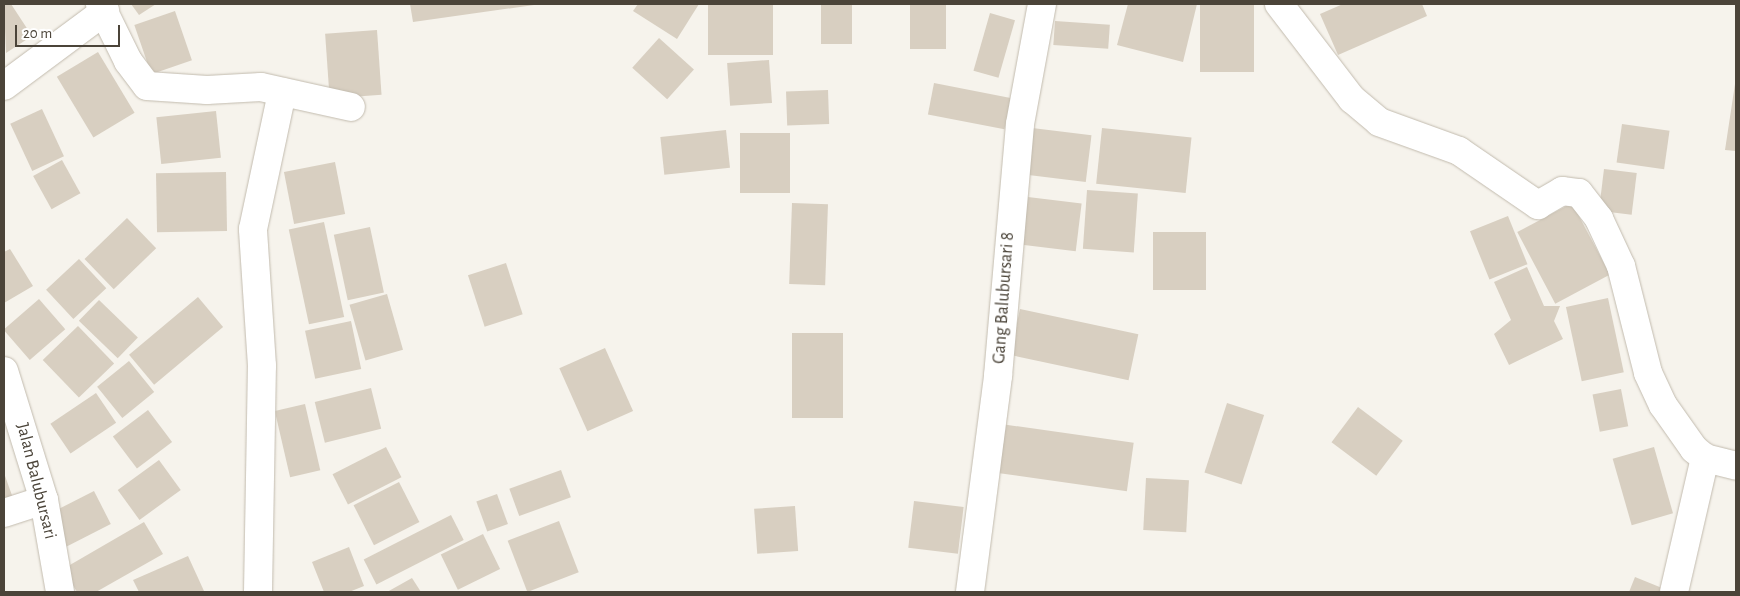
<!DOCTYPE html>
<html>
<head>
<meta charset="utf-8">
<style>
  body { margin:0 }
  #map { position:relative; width:1740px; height:596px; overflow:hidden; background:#f6f3ec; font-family:"Alegreya Sans",sans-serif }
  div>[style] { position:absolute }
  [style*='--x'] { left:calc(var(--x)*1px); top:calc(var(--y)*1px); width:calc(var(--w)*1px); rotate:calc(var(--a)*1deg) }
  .building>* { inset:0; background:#d8cfc1; transform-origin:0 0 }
  .roads { filter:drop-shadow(0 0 1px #c2bbae) drop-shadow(0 0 1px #c2bbae) }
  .street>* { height:28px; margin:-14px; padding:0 14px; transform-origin:14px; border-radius:14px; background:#fff }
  span { translate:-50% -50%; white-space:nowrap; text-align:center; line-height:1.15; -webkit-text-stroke:4.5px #fff; paint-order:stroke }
  .street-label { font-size:18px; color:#4b4439 }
  .frame { position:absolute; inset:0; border:5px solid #4b4439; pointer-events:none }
  .scale { position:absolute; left:15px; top:25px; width:105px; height:22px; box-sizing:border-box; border:2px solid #4b4439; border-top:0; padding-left:6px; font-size:15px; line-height:18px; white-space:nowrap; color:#4b4439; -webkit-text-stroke:4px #fff; paint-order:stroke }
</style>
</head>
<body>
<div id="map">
  <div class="building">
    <i style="clip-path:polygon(4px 4px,11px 4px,32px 36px,6px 53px)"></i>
    <i style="clip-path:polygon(131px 4px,156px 4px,139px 15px)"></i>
    <i style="clip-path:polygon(410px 4px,534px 4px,534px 5px,413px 22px)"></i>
    <i style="clip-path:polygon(638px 4px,699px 4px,677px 39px,633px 11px)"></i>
    <i style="left:708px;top:4px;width:65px;height:51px"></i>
    <i style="left:821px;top:4px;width:31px;height:40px"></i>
    <i style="left:910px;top:4px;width:36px;height:45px"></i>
    <i style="clip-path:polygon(1128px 4px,1197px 4px,1183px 62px,1117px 45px)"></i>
    <i style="left:1200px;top:4px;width:54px;height:68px"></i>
    <i style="clip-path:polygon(1343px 4px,1422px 4px,1427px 16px,1338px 55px,1320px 14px)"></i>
    <i style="left:175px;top:11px;width:52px;height:43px;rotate:71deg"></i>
    <i style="left:990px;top:13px;width:26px;height:60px;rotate:16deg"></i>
    <i style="left:1055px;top:21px;width:55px;height:24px;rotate:4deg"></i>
    <i style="left:377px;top:30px;width:65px;height:52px;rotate:86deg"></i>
    <i style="left:659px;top:38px;width:47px;height:40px;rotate:42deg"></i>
    <i style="left:98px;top:52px;width:71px;height:48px;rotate:59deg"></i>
    <i style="left:769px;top:60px;width:43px;height:42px;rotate:86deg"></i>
    <i style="left:934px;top:83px;width:78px;height:32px;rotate:11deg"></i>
    <i style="clip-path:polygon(1735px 84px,1736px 84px,1736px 151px,1725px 150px)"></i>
    <i style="left:828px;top:90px;width:34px;height:42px;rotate:88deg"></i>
    <i style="left:42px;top:109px;width:52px;height:35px;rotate:65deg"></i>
    <i style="left:216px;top:111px;width:47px;height:60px;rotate:84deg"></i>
    <i style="left:1622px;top:124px;width:48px;height:39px;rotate:8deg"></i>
    <i style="left:1024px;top:127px;width:68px;height:47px;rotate:7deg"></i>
    <i style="left:1102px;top:128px;width:90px;height:56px;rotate:6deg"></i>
    <i style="left:726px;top:130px;width:38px;height:66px;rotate:84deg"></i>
    <i style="left:790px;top:133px;width:60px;height:50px;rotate:90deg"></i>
    <i style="left:62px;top:160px;width:38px;height:33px;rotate:61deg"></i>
    <i style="left:335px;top:162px;width:53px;height:52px;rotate:79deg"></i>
    <i style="left:1604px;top:169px;width:33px;height:42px;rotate:7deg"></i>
    <i style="left:226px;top:172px;width:59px;height:70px;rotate:89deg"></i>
    <i style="left:1087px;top:190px;width:51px;height:59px;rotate:4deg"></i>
    <i style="left:1028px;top:197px;width:54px;height:48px;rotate:7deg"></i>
    <i style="left:792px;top:203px;width:36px;height:81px;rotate:2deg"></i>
    <i style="left:1572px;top:203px;width:81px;height:62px;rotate:62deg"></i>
    <i style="left:1508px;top:216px;width:52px;height:41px;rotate:68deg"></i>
    <i style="left:127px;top:218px;width:42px;height:59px;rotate:46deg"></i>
    <i style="left:324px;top:222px;width:97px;height:36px;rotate:78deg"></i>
    <i style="left:370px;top:227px;width:67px;height:37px;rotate:78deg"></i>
    <i style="left:1153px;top:232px;width:53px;height:58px"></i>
    <i style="clip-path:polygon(10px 249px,33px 286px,4px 303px,4px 252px)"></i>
    <i style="left:79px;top:259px;width:40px;height:45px;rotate:47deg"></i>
    <i style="left:506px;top:263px;width:54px;height:40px;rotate:72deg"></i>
    <i style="clip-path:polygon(1527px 267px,1544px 306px,1560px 306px,1554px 321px,1563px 339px,1509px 365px,1494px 334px,1511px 320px,1494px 282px)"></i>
    <i style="left:387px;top:294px;width:58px;height:39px;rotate:74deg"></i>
    <i style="left:198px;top:297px;width:39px;height:90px;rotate:50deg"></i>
    <i style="left:1608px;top:298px;width:76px;height:43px;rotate:78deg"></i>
    <i style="left:39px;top:299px;width:40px;height:47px;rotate:49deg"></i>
    <i style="left:99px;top:300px;width:54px;height:29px;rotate:44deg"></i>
    <i style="left:1020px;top:309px;width:121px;height:47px;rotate:12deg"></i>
    <i style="left:351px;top:321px;width:49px;height:47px;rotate:78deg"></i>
    <i style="left:78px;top:326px;width:52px;height:49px;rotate:46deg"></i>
    <i style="left:792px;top:333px;width:51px;height:85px"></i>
    <i style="left:605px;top:348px;width:69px;height:50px;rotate:66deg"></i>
    <i style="left:129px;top:361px;width:40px;height:41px;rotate:51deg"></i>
    <i style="left:371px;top:388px;width:42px;height:58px;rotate:76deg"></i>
    <i style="left:1621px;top:389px;width:38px;height:29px;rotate:79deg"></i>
    <i style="left:96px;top:393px;width:36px;height:55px;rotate:56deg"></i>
    <i style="left:1227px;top:403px;width:39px;height:73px;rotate:18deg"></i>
    <i style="left:305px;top:404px;width:68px;height:31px;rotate:77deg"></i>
    <i style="left:1358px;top:407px;width:56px;height:44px;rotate:37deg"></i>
    <i style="left:148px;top:410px;width:40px;height:44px;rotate:53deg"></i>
    <i style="left:1001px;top:424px;width:134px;height:49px;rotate:8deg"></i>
    <i style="left:386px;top:447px;width:34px;height:60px;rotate:63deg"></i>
    <i style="left:1654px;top:447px;width:69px;height:43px;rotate:74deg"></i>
    <i style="left:159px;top:460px;width:37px;height:51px;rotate:54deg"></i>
    <i style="left:561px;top:470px;width:29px;height:55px;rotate:70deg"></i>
    <i style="clip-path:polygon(4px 473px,14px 501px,4px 504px)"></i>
    <i style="left:1146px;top:478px;width:43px;height:52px;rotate:3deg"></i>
    <i style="left:399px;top:482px;width:45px;height:51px;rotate:63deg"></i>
    <i style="left:94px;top:491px;width:37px;height:50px;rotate:63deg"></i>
    <i style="left:497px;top:494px;width:32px;height:22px;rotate:70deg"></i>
    <i style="left:914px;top:501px;width:50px;height:47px;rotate:7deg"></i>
    <i style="left:795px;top:506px;width:45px;height:41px;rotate:86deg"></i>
    <i style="left:451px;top:515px;width:28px;height:98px;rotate:63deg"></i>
    <i style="left:559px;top:521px;width:55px;height:55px;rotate:69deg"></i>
    <i style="clip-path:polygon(144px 522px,163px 554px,96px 592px,77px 592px,63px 569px)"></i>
    <i style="left:483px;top:534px;width:39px;height:47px;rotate:64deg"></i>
    <i style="clip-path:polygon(349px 547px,364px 586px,349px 592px,324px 592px,312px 562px)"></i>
    <i style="clip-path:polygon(188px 556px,204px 591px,139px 592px,133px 580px)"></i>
    <i style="clip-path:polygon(1635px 577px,1667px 590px,1666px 592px,1629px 592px)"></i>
    <i style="clip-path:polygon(412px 578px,421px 592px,387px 592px)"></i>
  </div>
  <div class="roads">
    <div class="street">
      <i style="--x:100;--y:4;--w:64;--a:63.8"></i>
      <i style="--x:128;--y:61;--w:31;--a:53"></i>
      <i style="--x:147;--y:86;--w:60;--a:3.8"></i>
      <i style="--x:207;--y:90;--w:54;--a:-3.2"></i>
      <i style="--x:261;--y:87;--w:92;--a:12.5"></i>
      <i style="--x:1279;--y:4;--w:120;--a:52.5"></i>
      <i style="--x:1352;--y:99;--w:35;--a:40"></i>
      <i style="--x:1379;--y:122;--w:85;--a:19.9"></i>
      <i style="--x:1459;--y:151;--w:96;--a:34.4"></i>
      <i style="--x:1538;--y:205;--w:28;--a:-30"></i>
      <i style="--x:1562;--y:191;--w:17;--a:7"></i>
      <i style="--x:1579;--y:193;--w:33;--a:52"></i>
      <i style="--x:1599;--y:219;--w:52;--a:64.9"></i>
      <i style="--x:1621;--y:266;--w:110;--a:75.8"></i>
      <i style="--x:1648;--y:373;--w:35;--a:65"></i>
      <i style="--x:1663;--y:405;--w:54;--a:54.8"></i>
      <i style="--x:1694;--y:449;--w:14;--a:39"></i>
      <i style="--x:1705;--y:458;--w:32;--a:14"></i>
      <i style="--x:4;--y:86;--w:126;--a:-36.6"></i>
      <i style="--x:4;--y:371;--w:135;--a:72.8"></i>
      <i style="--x:44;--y:500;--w:93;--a:80.1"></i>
      <i style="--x:4;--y:513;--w:42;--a:-18"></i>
      <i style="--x:258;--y:592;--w:226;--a:-89"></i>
      <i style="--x:262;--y:366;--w:137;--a:-93.8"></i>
      <i style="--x:253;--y:229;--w:140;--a:-78"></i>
      <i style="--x:970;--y:592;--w:218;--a:-82.6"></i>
      <i style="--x:998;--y:376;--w:253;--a:-85"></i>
      <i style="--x:1020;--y:124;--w:122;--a:-79.6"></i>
      <i style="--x:1674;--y:592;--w:138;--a:-77"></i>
    </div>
  </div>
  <div class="street-label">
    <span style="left:1004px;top:298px;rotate:-86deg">Gang Balubursari 8</span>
    <span style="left:36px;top:481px;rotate:76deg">Jalan Balubursari</span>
  </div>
  <div class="frame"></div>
  <div class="scale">20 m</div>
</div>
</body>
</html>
